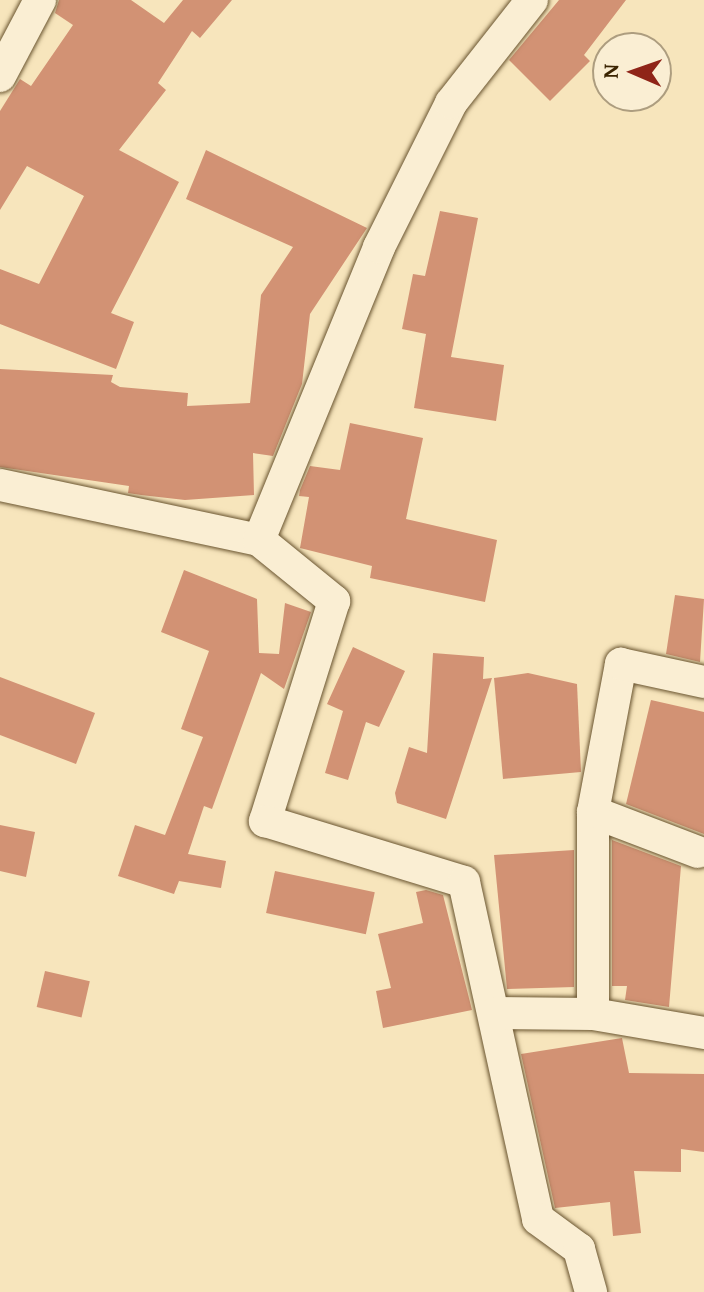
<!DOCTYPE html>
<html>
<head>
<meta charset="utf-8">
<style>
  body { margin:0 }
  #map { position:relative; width:704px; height:1292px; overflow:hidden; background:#f7e5bc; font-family:"Gentium Book Plus",serif }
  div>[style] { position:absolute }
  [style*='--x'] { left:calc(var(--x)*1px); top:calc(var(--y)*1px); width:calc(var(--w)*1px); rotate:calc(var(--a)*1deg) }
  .building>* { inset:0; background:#d29274; transform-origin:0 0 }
  .roads { filter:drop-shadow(0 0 2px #69542f) drop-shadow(0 0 2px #69542f) }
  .street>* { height:32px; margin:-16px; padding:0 16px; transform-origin:16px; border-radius:16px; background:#faeed3 }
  span { translate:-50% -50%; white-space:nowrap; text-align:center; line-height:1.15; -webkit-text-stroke:7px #faeed3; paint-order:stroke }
  .north { position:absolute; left:592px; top:32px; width:80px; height:80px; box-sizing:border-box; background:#faeed3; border:2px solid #ad9d7f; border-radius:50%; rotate:272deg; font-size:22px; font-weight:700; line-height:32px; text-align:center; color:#3a2300 }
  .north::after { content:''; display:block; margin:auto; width:28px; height:36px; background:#8f2418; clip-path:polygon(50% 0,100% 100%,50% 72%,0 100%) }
</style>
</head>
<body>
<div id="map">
  <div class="building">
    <i style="clip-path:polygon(59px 0,131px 0,164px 23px,183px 0,232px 0,200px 38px,192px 31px,158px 83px,166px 90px,119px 150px,179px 182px,111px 313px,134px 322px,116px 369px,0 324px,0 269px,39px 284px,84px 196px,27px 166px,0 210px,0 111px,20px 79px,31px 86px,73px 25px,55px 13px)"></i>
    <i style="clip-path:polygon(559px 0,626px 0,584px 55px,590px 61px,550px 101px,509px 60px)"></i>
    <i style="clip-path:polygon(206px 150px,367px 228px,310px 314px,302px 384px,273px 456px,253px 453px,254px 495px,185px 500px,141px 495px,128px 493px,129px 486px,0 467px,0 369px,113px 375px,111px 382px,120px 387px,188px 393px,187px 406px,250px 403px,261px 295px,293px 247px,186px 199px)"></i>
    <i style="clip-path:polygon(440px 211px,478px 218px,451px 357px,504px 365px,496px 421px,414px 408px,426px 334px,402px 329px,413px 274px,425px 276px)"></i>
    <i style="clip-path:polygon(350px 423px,423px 438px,406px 519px,497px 540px,485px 602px,370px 578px,372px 566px,300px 548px,309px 497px,299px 496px,300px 490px,310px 466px,340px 470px)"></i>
    <i style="clip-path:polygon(184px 570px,257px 599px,259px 653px,279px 654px,285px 603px,311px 612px,284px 689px,261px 673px,212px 809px,204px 806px,188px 854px,226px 861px,221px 888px,179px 881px,174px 894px,118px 876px,135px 825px,165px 835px,203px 737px,181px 729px,209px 651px,161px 632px)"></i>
    <i style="clip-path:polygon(675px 595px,704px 599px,700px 662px,666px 654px)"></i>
    <i style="clip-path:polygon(353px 647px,405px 671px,379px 727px,366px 722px,348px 780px,325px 773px,343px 711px,327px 704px)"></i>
    <i style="clip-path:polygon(433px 653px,484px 657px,483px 679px,492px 678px,446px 819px,397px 803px,395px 793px,409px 747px,427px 753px)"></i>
    <i style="clip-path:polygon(528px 673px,577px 684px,581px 772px,503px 779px,494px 678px)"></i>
    <i style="clip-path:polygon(0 677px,95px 713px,76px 764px,0 735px)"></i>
    <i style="clip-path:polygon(651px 700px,704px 712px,704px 834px,626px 804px)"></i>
    <i style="clip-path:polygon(0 825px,35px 832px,26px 877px,0 871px)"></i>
    <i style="clip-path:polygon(612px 840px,681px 866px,669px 1007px,625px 1000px,627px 986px,612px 986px)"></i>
    <i style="clip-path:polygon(574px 850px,574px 987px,507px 989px,494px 855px)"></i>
    <i style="left:275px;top:871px;width:102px;height:43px;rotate:12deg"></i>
    <i style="clip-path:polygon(426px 890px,443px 895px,472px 1010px,383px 1028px,376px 991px,391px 988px,378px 934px,423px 923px,416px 892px)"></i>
    <i style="left:45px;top:971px;width:46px;height:37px;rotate:13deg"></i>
    <i style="clip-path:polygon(622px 1038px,629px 1073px,704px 1074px,704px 1152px,681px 1149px,681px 1172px,634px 1171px,641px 1233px,613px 1236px,610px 1202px,555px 1208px,521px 1054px)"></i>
  </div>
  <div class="roads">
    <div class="street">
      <i style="--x:0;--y:76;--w:86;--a:-62.2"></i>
      <i style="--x:0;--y:485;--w:265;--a:12"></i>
      <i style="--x:259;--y:540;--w:97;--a:39.1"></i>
      <i style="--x:334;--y:601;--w:231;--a:107.4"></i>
      <i style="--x:265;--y:821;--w:208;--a:17"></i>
      <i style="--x:464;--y:882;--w:345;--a:77.6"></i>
      <i style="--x:538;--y:1219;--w:51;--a:36.2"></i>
      <i style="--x:579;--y:1249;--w:45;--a:74.4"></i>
      <i style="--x:259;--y:540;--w:317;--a:-67.7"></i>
      <i style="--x:379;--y:247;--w:161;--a:-63.4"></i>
      <i style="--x:451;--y:103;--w:131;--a:-51.8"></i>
      <i style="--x:593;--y:812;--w:112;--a:20.9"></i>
      <i style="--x:495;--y:1013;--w:98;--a:0.6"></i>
      <i style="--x:593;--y:1014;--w:113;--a:9.7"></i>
      <i style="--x:593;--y:1014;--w:202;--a:-90"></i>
      <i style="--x:593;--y:812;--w:151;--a:-79.3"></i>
      <i style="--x:621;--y:664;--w:85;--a:12.2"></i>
    </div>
  </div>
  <div class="north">N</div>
</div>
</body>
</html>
